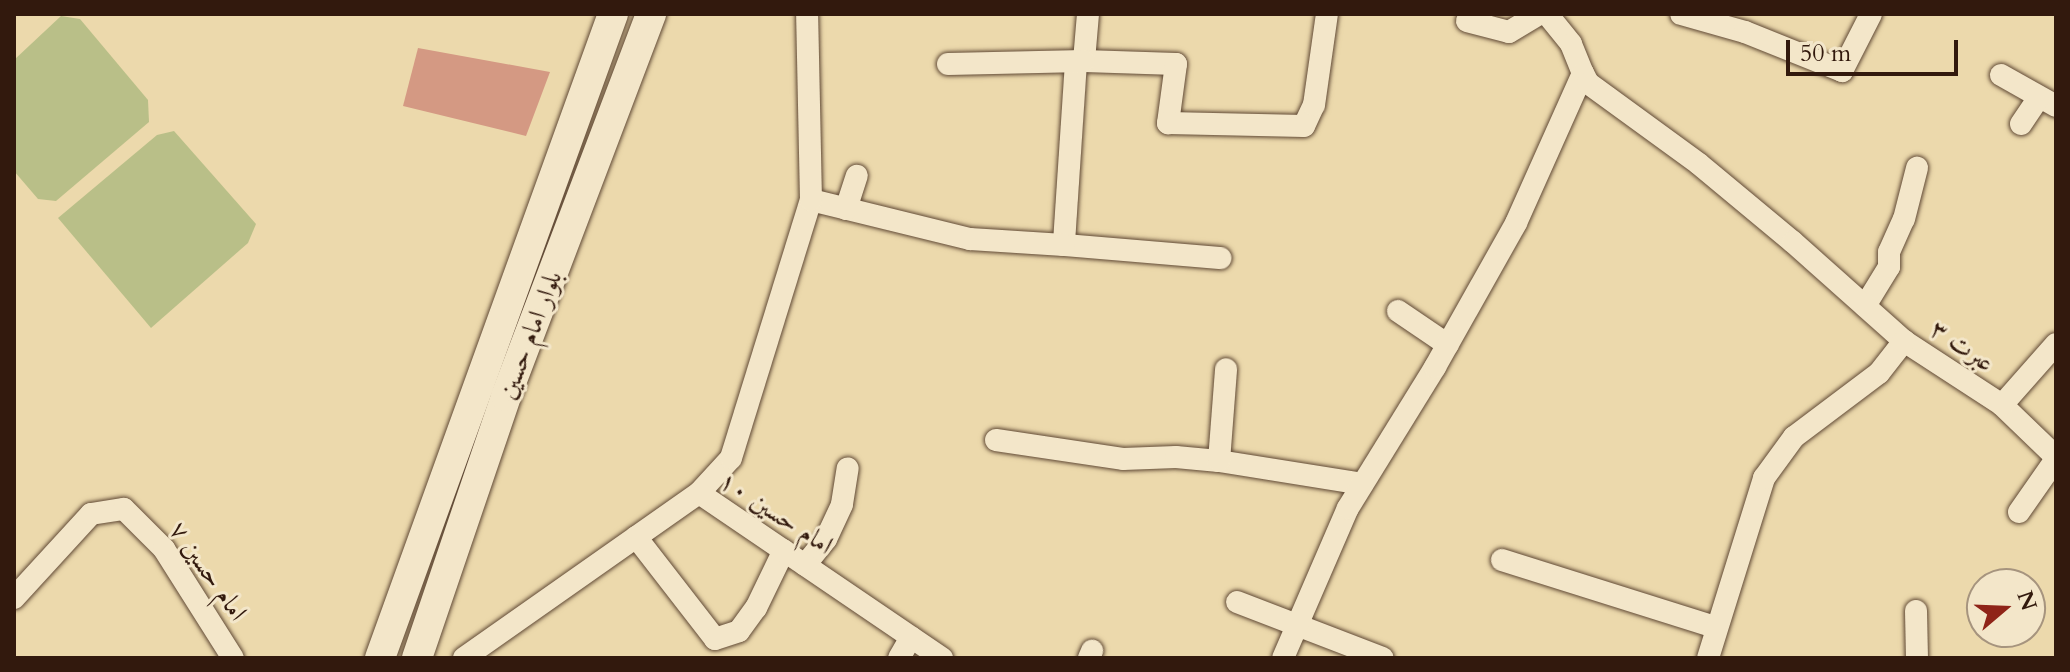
<!DOCTYPE html>
<html>
<head>
<meta charset="utf-8">
<style>
  body { margin:0 }
  #map { position:relative; width:2070px; height:672px; overflow:hidden; background:#ecd9ac; font-family:Cardo,Amiri,serif }
  div>[style] { position:absolute }
  [style*='--x'] { left:calc(var(--x)*1px); top:calc(var(--y)*1px); width:calc(var(--w)*1px); rotate:calc(var(--a)*1deg) }
  .green>* { inset:0; background:#b9bf88 }
  .building>* { inset:0; background:#d49983 }
  .roads { filter:drop-shadow(0 0 2px #604935) drop-shadow(0 0 2px #604935) }
  .minor>* { height:22px; margin:-11px; padding:0 11px; transform-origin:11px; border-radius:11px; background:#f3e6c9 }
  .secondary>* { height:30px; margin:-15px; padding:0 15px; transform-origin:15px; border-radius:15px; background:#f3e6c9 }
  span { translate:-50% -50%; white-space:nowrap; text-align:center; line-height:1.15; -webkit-text-stroke:6px #f3e6c9; paint-order:stroke }
  .street-label { font-size:26px; color:#32190d }
  .frame { position:absolute; inset:0; border:16px solid #32190d; pointer-events:none }
  .north { position:absolute; left:1966px; top:568px; width:80px; height:80px; box-sizing:border-box; background:#f3e6c9; border:2px solid #a6947e; border-radius:50%; rotate:71deg; font-size:22px; font-weight:700; line-height:32px; text-align:center; color:#32190d }
  .north::after { content:''; display:block; margin:auto; width:28px; height:36px; background:#8f2418; clip-path:polygon(50% 0,100% 100%,50% 72%,0 100%) }
  .scale { position:absolute; left:1786px; top:40px; width:172px; height:36px; box-sizing:border-box; border:4px solid #32190d; border-top:0; padding-left:10px; font-size:24px; line-height:28px; white-space:nowrap; color:#32190d; -webkit-text-stroke:6px #f3e6c9; paint-order:stroke }
</style>
</head>
<body>
<div id="map">
  <div class="green">
    <i style="clip-path:polygon(61px 16px,80px 19px,148px 100px,149px 122px,56px 201px,38px 199px,14px 171px,14px 60px)"></i>
    <i style="clip-path:polygon(174px 131px,256px 224px,248px 243px,151px 328px,58px 218px,157px 135px)"></i>
  </div>
  <div class="building">
    <i style="clip-path:polygon(418px 48px,550px 72px,526px 136px,403px 106px)"></i>
  </div>
  <div class="roads">
    <div class="minor">
      <i style="--x:1088;--y:14;--w:47;--a:94.9"></i>
      <i style="--x:1084;--y:61;--w:92;--a:1.9"></i>
      <i style="--x:1176;--y:64;--w:60;--a:97.7"></i>
      <i style="--x:1168;--y:123;--w:136;--a:1.3"></i>
      <i style="--x:1304;--y:126;--w:23;--a:-65"></i>
      <i style="--x:1314;--y:105;--w:92;--a:-81.9"></i>
      <i style="--x:1547;--y:14;--w:38;--a:51"></i>
      <i style="--x:1571;--y:44;--w:31;--a:68"></i>
      <i style="--x:1681;--y:14;--w:66;--a:15.7"></i>
      <i style="--x:1745;--y:32;--w:105;--a:21.9"></i>
      <i style="--x:1842;--y:71;--w:64;--a:-63"></i>
      <i style="--x:1467;--y:21;--w:43;--a:14.7"></i>
      <i style="--x:1509;--y:32;--w:35;--a:-31"></i>
      <i style="--x:1076;--y:62;--w:183;--a:93.8"></i>
      <i style="--x:1064;--y:245;--w:157;--a:4.8"></i>
      <i style="--x:948;--y:64;--w:136;--a:-1.3"></i>
      <i style="--x:2001;--y:75;--w:63;--a:29.4"></i>
      <i style="--x:2021;--y:124;--w:30;--a:-56"></i>
      <i style="--x:811;--y:200;--w:164;--a:13.8"></i>
      <i style="--x:970;--y:239;--w:94;--a:3.7"></i>
      <i style="--x:846;--y:209;--w:35;--a:-72"></i>
      <i style="--x:1865;--y:306;--w:46;--a:-58.4"></i>
      <i style="--x:1889;--y:267;--w:15;--a:-90"></i>
      <i style="--x:1889;--y:252;--w:36;--a:-66"></i>
      <i style="--x:1904;--y:219;--w:53;--a:-75.7"></i>
      <i style="--x:1398;--y:311;--w:60;--a:34.2"></i>
      <i style="--x:2002;--y:405;--w:75;--a:43.9"></i>
      <i style="--x:996;--y:440;--w:128;--a:8.5"></i>
      <i style="--x:1123;--y:459;--w:53;--a:-2.2"></i>
      <i style="--x:1176;--y:457;--w:43;--a:5.3"></i>
      <i style="--x:1219;--y:461;--w:145;--a:9.1"></i>
      <i style="--x:1219;--y:461;--w:92;--a:-85.6"></i>
      <i style="--x:699;--y:493;--w:47;--a:-47.6"></i>
      <i style="--x:731;--y:458;--w:270;--a:-72.8"></i>
      <i style="--x:811;--y:200;--w:186;--a:-91.2"></i>
      <i style="--x:2019;--y:512;--w:65;--a:-55.1"></i>
      <i style="--x:636;--y:537;--w:129;--a:52.2"></i>
      <i style="--x:715;--y:639;--w:25;--a:-18"></i>
      <i style="--x:739;--y:631;--w:29;--a:-54"></i>
      <i style="--x:756;--y:608;--w:64;--a:-64.2"></i>
      <i style="--x:1502;--y:560;--w:223;--a:17.5"></i>
      <i style="--x:805;--y:565;--w:33;--a:-51"></i>
      <i style="--x:826;--y:539;--w:38;--a:-65"></i>
      <i style="--x:842;--y:504;--w:36;--a:-81"></i>
      <i style="--x:14;--y:598;--w:114;--a:-47.5"></i>
      <i style="--x:91;--y:514;--w:33;--a:-9"></i>
      <i style="--x:124;--y:509;--w:57;--a:45"></i>
      <i style="--x:164;--y:549;--w:129;--a:57.7"></i>
      <i style="--x:1237;--y:602;--w:156;--a:21"></i>
      <i style="--x:1916;--y:611;--w:47;--a:88.8"></i>
      <i style="--x:464;--y:658;--w:287;--a:-35.1"></i>
      <i style="--x:699;--y:493;--w:294;--a:34.2"></i>
      <i style="--x:899;--y:658;--w:24;--a:-60"></i>
      <i style="--x:1089;--y:658;--w:8;--a:-67"></i>
      <i style="--x:1283;--y:658;--w:163;--a:-66.6"></i>
      <i style="--x:1348;--y:508;--w:166;--a:-58.3"></i>
      <i style="--x:1435;--y:367;--w:165;--a:-60.6"></i>
      <i style="--x:1516;--y:223;--w:164;--a:-65.9"></i>
      <i style="--x:1583;--y:73;--w:11;--a:63"></i>
      <i style="--x:1588;--y:83;--w:137;--a:36.1"></i>
      <i style="--x:1699;--y:164;--w:122;--a:39.7"></i>
      <i style="--x:1793;--y:242;--w:149;--a:41.7"></i>
      <i style="--x:1904;--y:341;--w:117;--a:33.1"></i>
      <i style="--x:2002;--y:405;--w:81;--a:-48.5"></i>
      <i style="--x:1708;--y:658;--w:189;--a:-72.7"></i>
      <i style="--x:1764;--y:478;--w:51;--a:-53.8"></i>
      <i style="--x:1794;--y:437;--w:106;--a:-37"></i>
      <i style="--x:1879;--y:373;--w:41;--a:-52"></i>
    </div>
    <div class="secondary">
      <i style="--x:380;--y:658;--w:685;--a:-70.11"></i>
      <i style="--x:417;--y:658;--w:277;--a:-71.2"></i>
      <i style="--x:506;--y:396;--w:409;--a:-69.2"></i>
    </div>
  </div>
  <div class="street-label">
    <span style="left:530px;top:335px;rotate:-69deg">بلوار امام حسین</span>
    <span style="left:1962px;top:346px;rotate:34deg">عبرت ۳</span>
    <span style="left:776px;top:513px;rotate:33deg">امام حسین ۱۰</span>
    <span style="left:208px;top:571px;rotate:55deg">امام حسین ۷</span>
  </div>
  <div class="frame"></div>
  <div class="north">N</div>
  <div class="scale">50 m</div>
</div>
</body>
</html>
